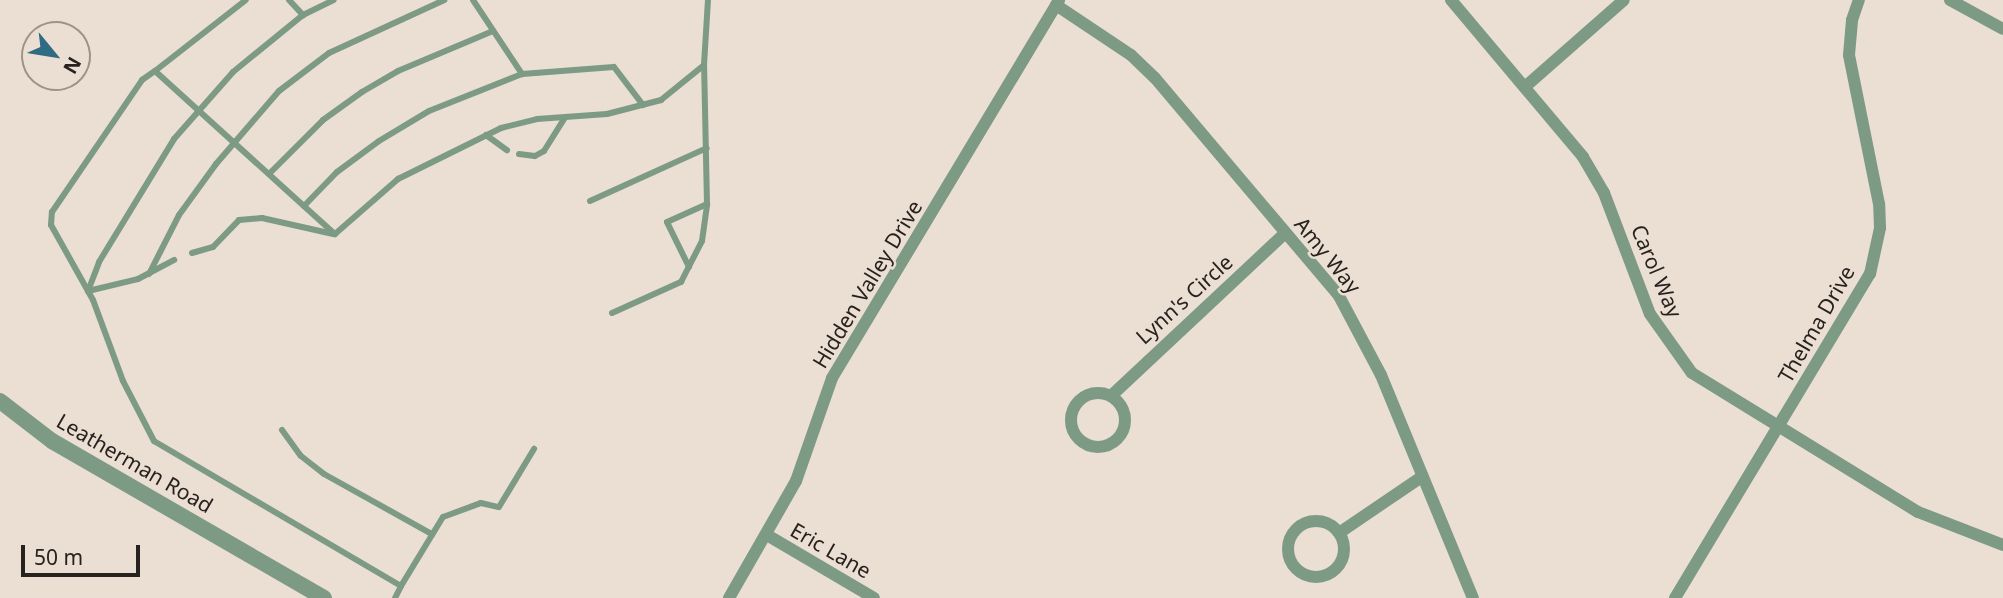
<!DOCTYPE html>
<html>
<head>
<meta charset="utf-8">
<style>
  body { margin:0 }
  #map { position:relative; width:2003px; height:598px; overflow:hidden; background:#ebded3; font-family:"Noto Sans",sans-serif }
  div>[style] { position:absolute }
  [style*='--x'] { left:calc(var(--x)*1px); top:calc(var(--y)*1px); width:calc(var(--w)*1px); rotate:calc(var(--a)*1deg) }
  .service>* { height:6px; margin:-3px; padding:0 3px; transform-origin:3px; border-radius:3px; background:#7d9a85 }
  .minor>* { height:12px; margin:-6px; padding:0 6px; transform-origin:6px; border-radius:6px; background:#7d9a85 }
  .minor>.ring { margin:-6px; padding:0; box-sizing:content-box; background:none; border:12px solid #7d9a85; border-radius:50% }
  .tertiary>* { height:16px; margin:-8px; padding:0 8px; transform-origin:8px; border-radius:8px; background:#7d9a85 }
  span { translate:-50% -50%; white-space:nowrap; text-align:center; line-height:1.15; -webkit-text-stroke:5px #ebded3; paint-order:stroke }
  .street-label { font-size:21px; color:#27221e }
  .north { position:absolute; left:21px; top:21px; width:70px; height:70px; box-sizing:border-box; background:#ebded3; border:2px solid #9d938b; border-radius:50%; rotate:120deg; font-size:19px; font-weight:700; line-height:28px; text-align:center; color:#27221e }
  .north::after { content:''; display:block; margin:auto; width:24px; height:32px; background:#2f6b82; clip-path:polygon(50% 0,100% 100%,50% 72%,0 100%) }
  .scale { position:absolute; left:21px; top:545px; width:119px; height:32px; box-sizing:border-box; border:4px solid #27221e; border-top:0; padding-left:9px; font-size:21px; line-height:24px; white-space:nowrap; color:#27221e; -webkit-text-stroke:5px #ebded3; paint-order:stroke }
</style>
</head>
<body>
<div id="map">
  <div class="service">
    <i style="--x:289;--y:0;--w:21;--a:47"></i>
    <i style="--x:303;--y:15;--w:34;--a:-26"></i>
    <i style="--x:473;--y:0;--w:89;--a:56.5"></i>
    <i style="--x:522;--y:74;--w:92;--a:-4.4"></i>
    <i style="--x:614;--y:67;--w:48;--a:52.7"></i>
    <i style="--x:155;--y:71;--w:115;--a:-38"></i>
    <i style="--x:486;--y:135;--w:26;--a:36"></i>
    <i style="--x:519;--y:154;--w:16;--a:7"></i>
    <i style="--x:535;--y:156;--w:10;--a:-29"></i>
    <i style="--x:544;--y:151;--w:40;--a:-58"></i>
    <i style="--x:269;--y:174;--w:76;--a:-45"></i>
    <i style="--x:323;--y:120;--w:48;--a:-35.7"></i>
    <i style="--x:362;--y:92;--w:42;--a:-30.3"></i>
    <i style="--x:398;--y:71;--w:103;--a:-22.8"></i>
    <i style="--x:590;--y:201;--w:128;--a:-24.4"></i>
    <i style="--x:304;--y:206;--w:47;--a:-45.9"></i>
    <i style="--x:337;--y:172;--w:52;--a:-36.4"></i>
    <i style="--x:379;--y:141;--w:58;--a:-31"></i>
    <i style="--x:429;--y:111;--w:100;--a:-21.7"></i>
    <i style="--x:192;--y:253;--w:22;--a:-16"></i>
    <i style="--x:213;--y:247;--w:37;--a:-46"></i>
    <i style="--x:239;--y:220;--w:23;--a:-5"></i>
    <i style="--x:262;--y:218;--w:73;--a:12.7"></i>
    <i style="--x:689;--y:267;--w:50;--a:-116.1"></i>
    <i style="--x:667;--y:222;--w:44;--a:-24.2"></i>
    <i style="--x:149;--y:274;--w:66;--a:-63"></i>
    <i style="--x:179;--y:215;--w:63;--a:-54"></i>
    <i style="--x:216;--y:164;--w:96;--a:-49.2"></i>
    <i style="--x:279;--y:91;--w:63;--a:-37.2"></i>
    <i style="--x:329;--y:53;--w:127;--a:-24.7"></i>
    <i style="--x:88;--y:291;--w:31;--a:-69"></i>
    <i style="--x:99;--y:262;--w:144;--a:-58.6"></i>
    <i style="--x:174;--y:139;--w:89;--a:-48.6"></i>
    <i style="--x:233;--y:72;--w:90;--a:-39.2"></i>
    <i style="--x:88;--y:291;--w:51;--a:-13.5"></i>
    <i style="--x:138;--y:279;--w:41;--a:-27.8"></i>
    <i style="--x:612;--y:313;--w:76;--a:-24.2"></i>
    <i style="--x:681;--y:282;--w:46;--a:-62.9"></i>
    <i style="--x:702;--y:241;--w:37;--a:-82"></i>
    <i style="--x:707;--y:204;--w:139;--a:-91.2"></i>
    <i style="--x:282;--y:430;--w:32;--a:54"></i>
    <i style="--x:301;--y:456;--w:29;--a:38"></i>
    <i style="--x:324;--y:474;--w:124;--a:29.1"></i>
    <i style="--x:401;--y:586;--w:81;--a:-58.7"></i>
    <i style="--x:443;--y:517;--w:40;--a:-20.2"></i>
    <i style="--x:481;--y:503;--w:18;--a:13"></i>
    <i style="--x:499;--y:507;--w:68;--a:-58.9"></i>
    <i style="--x:395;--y:598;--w:13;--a:-63"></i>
    <i style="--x:401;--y:586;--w:286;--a:-149.6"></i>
    <i style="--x:154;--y:441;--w:68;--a:-117.3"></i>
    <i style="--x:123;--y:381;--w:86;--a:-110.3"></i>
    <i style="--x:93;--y:300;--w:86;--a:-119.2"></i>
    <i style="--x:51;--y:225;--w:13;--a:-86"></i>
    <i style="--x:52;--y:212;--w:160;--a:-55.7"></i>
    <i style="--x:142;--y:80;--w:16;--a:-35"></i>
    <i style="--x:155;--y:71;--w:243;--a:42.2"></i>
    <i style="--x:335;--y:234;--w:84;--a:-41.1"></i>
    <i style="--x:398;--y:179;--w:115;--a:-26.3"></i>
    <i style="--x:501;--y:128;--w:37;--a:-14"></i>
    <i style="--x:537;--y:119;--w:70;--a:-4.1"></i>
    <i style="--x:607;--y:114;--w:56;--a:-14.5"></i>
    <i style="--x:661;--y:100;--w:55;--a:-39.1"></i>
    <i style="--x:704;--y:65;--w:65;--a:-86.5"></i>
  </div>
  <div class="minor">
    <i style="--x:1451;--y:0;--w:205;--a:49.9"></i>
    <i style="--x:1583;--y:157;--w:42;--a:59.7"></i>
    <i style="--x:1604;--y:193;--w:129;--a:69.2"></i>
    <i style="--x:1650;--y:314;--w:72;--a:54.6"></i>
    <i style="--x:1692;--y:373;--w:265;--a:31.6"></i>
    <i style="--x:1918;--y:512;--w:91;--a:21.2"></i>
    <i style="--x:1950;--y:0;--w:60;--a:28.7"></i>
    <i style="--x:1056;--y:5;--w:90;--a:33.7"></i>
    <i style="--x:1131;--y:55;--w:33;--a:44"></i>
    <i style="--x:1155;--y:78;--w:285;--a:49.8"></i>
    <i style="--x:1339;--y:296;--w:89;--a:62"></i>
    <i style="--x:1381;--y:375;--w:241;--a:67.6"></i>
    <i style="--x:1526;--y:86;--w:130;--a:-41.3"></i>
    <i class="ring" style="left:1071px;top:393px;width:42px;height:42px"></i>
    <i style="--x:1111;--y:396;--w:238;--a:-43.1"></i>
    <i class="ring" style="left:1288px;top:521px;width:44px;height:44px"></i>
    <i style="--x:1339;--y:533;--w:98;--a:-34.2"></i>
    <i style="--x:767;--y:535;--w:124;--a:30.5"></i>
    <i style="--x:729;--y:598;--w:135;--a:-60.2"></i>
    <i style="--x:796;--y:481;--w:109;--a:-70.7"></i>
    <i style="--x:832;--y:378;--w:441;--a:-59"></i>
    <i style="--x:1675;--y:598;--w:378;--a:-59"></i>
    <i style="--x:1870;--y:274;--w:47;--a:-77.7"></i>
    <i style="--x:1880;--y:228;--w:24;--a:-92"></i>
    <i style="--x:1879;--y:204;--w:152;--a:-101.4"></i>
    <i style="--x:1849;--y:55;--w:35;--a:-85"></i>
    <i style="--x:1852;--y:20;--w:21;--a:-71"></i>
  </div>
  <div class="tertiary">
    <i style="--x:0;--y:401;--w:66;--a:37.6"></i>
    <i style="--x:52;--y:441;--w:314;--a:30"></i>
  </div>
  <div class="street-label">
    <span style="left:1328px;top:255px;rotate:51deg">Amy Way</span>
    <span style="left:1657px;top:271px;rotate:67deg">Carol Way</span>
    <span style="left:867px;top:284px;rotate:-59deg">Hidden Valley Drive</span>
    <span style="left:1184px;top:299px;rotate:-42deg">Lynn's Circle</span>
    <span style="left:1816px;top:324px;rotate:-60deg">Thelma Drive</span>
    <span style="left:135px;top:463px;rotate:30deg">Leatherman Road</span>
    <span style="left:831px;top:550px;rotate:30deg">Eric Lane</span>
  </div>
  <div class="north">N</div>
  <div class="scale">50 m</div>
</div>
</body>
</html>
